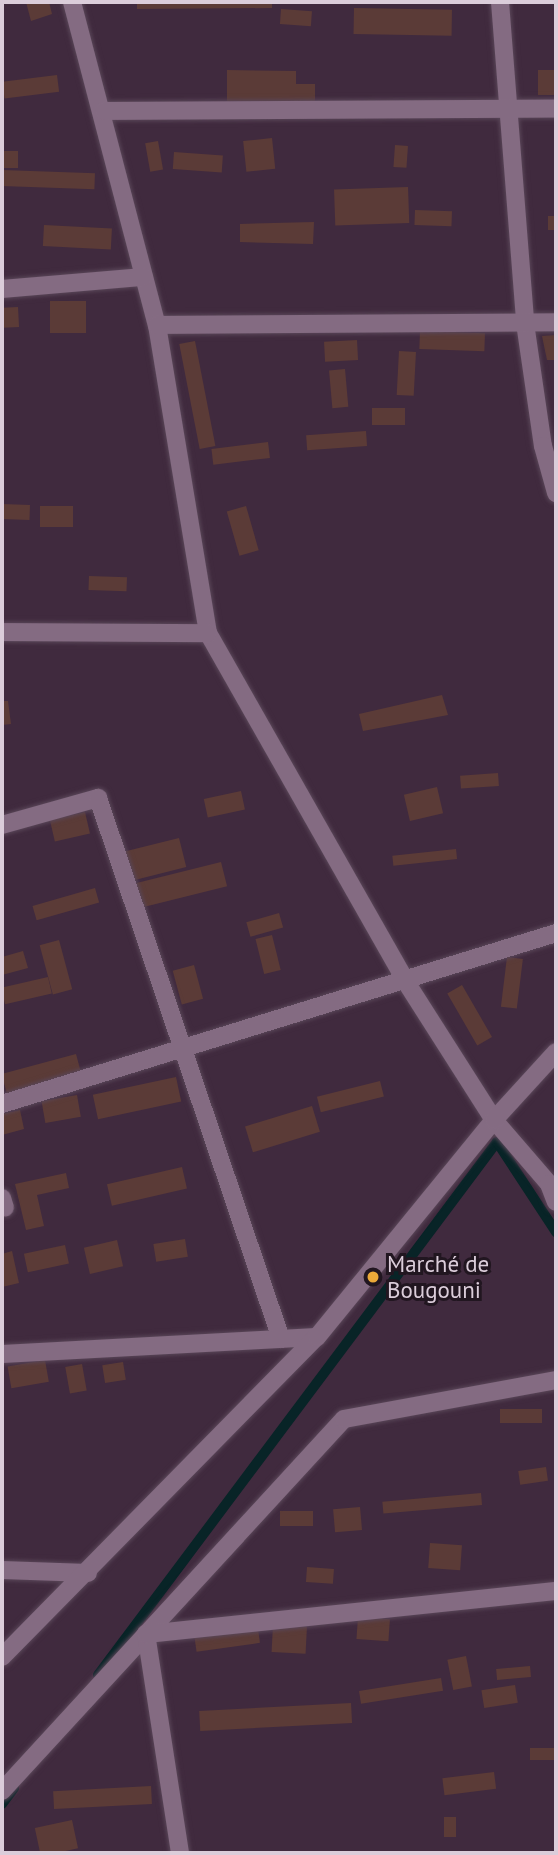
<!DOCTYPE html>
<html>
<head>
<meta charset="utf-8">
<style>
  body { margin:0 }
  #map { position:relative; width:558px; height:1855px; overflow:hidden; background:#402a3e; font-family:"PT Sans",sans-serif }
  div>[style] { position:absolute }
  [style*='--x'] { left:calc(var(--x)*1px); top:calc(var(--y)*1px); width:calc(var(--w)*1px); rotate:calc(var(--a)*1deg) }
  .stream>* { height:10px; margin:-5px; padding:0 5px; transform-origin:5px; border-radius:5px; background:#082427 }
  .building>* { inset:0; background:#5b3b37; transform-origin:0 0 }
  .roads { filter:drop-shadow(0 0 2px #594658) drop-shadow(0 0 2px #594658) }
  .minor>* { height:18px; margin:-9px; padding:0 9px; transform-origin:9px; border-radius:9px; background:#846b82 }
  .dots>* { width:19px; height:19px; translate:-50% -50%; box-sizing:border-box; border:4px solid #211620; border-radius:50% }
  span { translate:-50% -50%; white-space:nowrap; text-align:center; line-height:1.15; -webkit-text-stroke:6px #211620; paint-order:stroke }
  .poi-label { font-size:23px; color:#dbcdda }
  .left { translate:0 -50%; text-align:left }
  .frame { position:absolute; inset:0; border:4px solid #dbcdda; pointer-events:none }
</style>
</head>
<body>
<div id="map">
  <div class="stream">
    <i style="--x:98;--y:1675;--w:666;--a:-53.18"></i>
    <i style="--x:497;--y:1142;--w:108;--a:56.8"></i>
    <i style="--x:2;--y:1804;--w:20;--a:-53"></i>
  </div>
  <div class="building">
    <i style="clip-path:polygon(26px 2px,49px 2px,52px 14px,31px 21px)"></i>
    <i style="clip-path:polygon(137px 2px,272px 2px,272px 8px,137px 9px)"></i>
    <i style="left:354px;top:8px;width:98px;height:26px;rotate:1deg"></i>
    <i style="left:281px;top:9px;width:31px;height:15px;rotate:4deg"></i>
    <i style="clip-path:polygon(227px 70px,296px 71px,296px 84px,315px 84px,315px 102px,227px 101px)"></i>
    <i style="left:538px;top:70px;width:18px;height:25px"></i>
    <i style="left:57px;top:75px;width:17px;height:55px;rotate:83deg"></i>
    <i style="left:272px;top:138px;width:31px;height:29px;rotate:84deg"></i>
    <i style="left:158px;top:141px;width:29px;height:13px;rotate:80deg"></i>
    <i style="left:395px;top:145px;width:13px;height:22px;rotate:4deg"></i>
    <i style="left:2px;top:151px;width:16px;height:17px"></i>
    <i style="left:174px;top:152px;width:49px;height:17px;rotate:4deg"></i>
    <i style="left:2px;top:170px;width:93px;height:16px;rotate:2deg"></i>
    <i style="left:408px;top:187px;width:36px;height:74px;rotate:88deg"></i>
    <i style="left:415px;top:210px;width:37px;height:15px;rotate:2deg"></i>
    <i style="left:548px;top:216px;width:8px;height:14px"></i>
    <i style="clip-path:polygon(314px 222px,313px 244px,240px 242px,240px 224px)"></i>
    <i style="left:44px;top:225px;width:68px;height:21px;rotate:3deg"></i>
    <i style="left:86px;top:301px;width:32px;height:36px;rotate:90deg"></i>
    <i style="left:18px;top:307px;width:20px;height:16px;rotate:87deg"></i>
    <i style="left:420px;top:331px;width:65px;height:18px;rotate:2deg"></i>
    <i style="clip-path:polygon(556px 335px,556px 360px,547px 360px,542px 336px)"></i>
    <i style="left:357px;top:340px;width:20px;height:33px;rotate:87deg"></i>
    <i style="left:195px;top:341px;width:107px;height:16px;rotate:79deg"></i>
    <i style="left:399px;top:351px;width:17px;height:44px;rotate:3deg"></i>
    <i style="left:345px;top:369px;width:38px;height:16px;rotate:85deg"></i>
    <i style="left:372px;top:408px;width:33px;height:17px"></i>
    <i style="left:366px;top:431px;width:15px;height:60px;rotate:86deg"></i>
    <i style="left:268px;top:442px;width:16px;height:57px;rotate:83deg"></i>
    <i style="left:2px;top:504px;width:28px;height:15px;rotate:2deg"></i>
    <i style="left:73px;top:506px;width:21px;height:33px;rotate:90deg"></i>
    <i style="left:246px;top:506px;width:46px;height:20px;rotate:74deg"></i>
    <i style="left:89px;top:576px;width:38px;height:14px;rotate:2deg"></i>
    <i style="clip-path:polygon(442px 695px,448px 715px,363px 731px,359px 714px)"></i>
    <i style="clip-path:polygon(2px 701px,8px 701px,11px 724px,2px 725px)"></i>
    <i style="left:498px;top:773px;width:13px;height:38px;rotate:86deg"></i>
    <i style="left:437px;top:787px;width:27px;height:34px;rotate:77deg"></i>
    <i style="left:241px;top:791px;width:19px;height:38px;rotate:78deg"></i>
    <i style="left:85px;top:812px;width:22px;height:36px;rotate:77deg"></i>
    <i style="left:179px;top:838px;width:30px;height:56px;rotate:76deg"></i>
    <i style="left:456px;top:849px;width:10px;height:64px;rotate:84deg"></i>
    <i style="left:221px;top:862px;width:25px;height:89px;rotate:76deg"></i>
    <i style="left:95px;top:888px;width:15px;height:65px;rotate:74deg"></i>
    <i style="left:279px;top:913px;width:15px;height:34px;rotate:74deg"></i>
    <i style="left:272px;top:935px;width:36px;height:17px;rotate:76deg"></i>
    <i style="left:59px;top:940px;width:51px;height:20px;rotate:75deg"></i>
    <i style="clip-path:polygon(23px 951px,28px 968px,2px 975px,2px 957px)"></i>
    <i style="left:507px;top:957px;width:16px;height:50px;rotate:7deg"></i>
    <i style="left:194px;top:965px;width:35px;height:22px;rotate:75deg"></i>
    <i style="left:48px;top:977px;width:17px;height:48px;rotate:77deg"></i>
    <i style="left:462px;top:985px;width:60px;height:17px;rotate:60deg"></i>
    <i style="left:76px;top:1054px;width:20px;height:77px;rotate:75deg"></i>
    <i style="left:176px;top:1077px;width:25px;height:85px;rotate:78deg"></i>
    <i style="left:380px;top:1081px;width:16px;height:65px;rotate:76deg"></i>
    <i style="left:77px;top:1095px;width:22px;height:36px;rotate:80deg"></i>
    <i style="left:312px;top:1106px;width:27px;height:70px;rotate:73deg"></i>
    <i style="clip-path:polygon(20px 1110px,24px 1129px,2px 1135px,2px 1114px)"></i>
    <i style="left:182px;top:1167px;width:22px;height:77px;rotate:77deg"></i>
    <i style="clip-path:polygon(66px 1173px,69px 1188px,37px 1195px,44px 1226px,26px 1230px,15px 1184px)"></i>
    <i style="left:185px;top:1239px;width:18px;height:32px;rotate:81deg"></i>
    <i style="left:117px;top:1240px;width:27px;height:34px;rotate:77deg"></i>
    <i style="left:65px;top:1245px;width:19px;height:42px;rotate:78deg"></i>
    <i style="clip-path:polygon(12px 1251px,19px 1283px,2px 1287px,2px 1254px)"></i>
    <i style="left:45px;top:1360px;width:22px;height:38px;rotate:80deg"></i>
    <i style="left:123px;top:1362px;width:18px;height:21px;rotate:81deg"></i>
    <i style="left:82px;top:1364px;width:27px;height:17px;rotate:80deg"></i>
    <i style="left:542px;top:1409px;width:14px;height:42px;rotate:90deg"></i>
    <i style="left:546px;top:1467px;width:14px;height:28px;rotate:82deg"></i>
    <i style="left:481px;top:1493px;width:12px;height:99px;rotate:85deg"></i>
    <i style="left:360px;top:1507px;width:23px;height:27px;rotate:85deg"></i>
    <i style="left:313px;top:1511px;width:15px;height:33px;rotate:90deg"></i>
    <i style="left:430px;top:1543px;width:32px;height:25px;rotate:4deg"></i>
    <i style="left:307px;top:1567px;width:27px;height:15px;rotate:4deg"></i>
    <i style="left:358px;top:1617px;width:32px;height:22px;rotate:4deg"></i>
    <i style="left:273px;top:1625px;width:34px;height:27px;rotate:3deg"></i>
    <i style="left:258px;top:1629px;width:14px;height:64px;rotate:82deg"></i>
    <i style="left:466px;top:1656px;width:31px;height:19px;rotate:79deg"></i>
    <i style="left:530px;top:1666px;width:11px;height:34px;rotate:85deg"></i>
    <i style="left:441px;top:1678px;width:13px;height:83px;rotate:81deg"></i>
    <i style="left:515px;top:1685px;width:18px;height:34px;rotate:81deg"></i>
    <i style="left:351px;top:1703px;width:20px;height:152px;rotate:87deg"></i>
    <i style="left:556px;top:1748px;width:12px;height:26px;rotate:90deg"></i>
    <i style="left:494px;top:1772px;width:17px;height:52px;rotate:83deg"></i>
    <i style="left:151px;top:1786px;width:18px;height:98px;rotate:87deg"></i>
    <i style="left:444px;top:1817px;width:12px;height:20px"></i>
    <i style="left:72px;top:1820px;width:29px;height:38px;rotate:78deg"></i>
  </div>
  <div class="roads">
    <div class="minor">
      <i style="--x:72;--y:2;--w:334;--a:75.3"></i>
      <i style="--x:157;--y:325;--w:312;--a:80.6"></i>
      <i style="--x:208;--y:633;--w:401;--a:60.4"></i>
      <i style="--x:406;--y:982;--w:164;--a:57.5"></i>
      <i style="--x:494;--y:1120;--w:84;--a:49.3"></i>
      <i style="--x:549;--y:1184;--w:19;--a:69"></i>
      <i style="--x:500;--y:2;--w:322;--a:85.5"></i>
      <i style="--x:525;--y:323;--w:124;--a:81.7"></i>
      <i style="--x:543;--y:446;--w:49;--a:74.5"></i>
      <i style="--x:104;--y:111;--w:452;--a:-0.3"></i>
      <i style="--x:2;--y:289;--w:142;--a:-4.9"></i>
      <i style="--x:157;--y:325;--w:399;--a:-0.4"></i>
      <i style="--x:2;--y:632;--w:206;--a:0.3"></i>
      <i style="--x:2;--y:825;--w:100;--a:-15.7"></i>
      <i style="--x:98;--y:798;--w:571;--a:71.31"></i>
      <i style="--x:2;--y:1104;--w:580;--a:-17.15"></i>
      <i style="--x:2;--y:1198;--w:10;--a:73"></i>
      <i style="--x:2;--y:1354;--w:315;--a:-3.1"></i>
      <i style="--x:2;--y:1570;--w:86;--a:2"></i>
      <i style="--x:2;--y:1657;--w:449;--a:-45.5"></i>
      <i style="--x:317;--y:1337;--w:280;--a:-50.8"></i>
      <i style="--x:494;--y:1120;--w:92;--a:-47.6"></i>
      <i style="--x:2;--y:1791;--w:505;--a:-47.41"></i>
      <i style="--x:344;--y:1419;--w:216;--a:-10.4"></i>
      <i style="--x:180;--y:1853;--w:222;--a:-98.8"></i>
      <i style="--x:146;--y:1634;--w:412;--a:-6"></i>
    </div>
  </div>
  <div class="dots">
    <i style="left:373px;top:1277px;background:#eba939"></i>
  </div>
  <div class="poi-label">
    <span class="left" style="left:387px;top:1277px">Marché de<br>Bougouni</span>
  </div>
  <div class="frame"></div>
</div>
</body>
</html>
